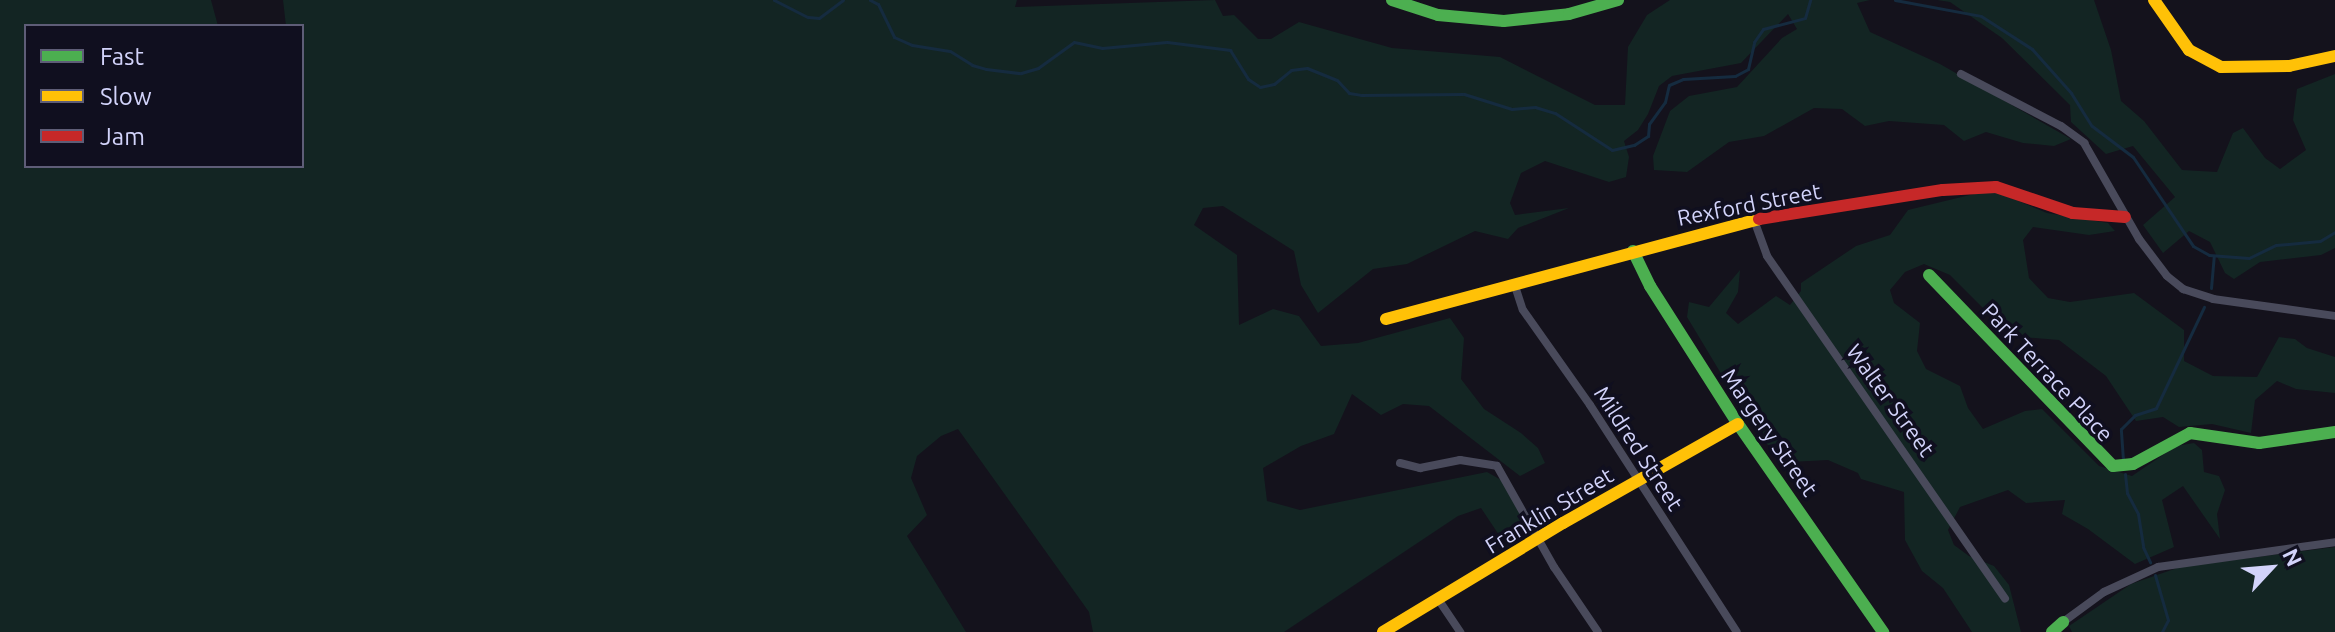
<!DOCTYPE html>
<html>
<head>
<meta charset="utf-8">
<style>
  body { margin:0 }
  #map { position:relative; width:2335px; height:632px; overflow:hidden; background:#14121c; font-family:Ubuntu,sans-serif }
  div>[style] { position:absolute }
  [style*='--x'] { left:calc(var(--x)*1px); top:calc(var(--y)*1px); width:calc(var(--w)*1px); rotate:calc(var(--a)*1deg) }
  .green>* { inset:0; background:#132523 }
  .stream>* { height:3px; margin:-1.5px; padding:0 1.5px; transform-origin:1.5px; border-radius:1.5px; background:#152b3f }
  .street>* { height:8px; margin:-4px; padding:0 4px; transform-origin:4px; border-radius:4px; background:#494a5b }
  .fast>* { height:12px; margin:-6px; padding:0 6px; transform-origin:6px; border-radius:6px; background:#4caf50 }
  .slow>* { height:12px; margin:-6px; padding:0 6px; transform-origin:6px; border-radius:6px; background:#ffc107 }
  .jam>* { height:12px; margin:-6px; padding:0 6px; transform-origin:6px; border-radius:6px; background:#c62828 }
  span { translate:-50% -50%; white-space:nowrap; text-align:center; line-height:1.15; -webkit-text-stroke:7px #100f1f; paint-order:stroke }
  .street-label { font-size:22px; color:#d2d3fa }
  .legend { position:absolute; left:24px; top:24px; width:280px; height:144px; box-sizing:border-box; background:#100f1f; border:2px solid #5e5d77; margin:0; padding:10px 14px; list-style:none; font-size:24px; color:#d2d3fa }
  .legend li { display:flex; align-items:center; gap:16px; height:40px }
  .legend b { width:40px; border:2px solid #5e5d77 }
  .north { position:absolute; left:2231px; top:528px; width:80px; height:80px; -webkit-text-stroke:6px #100f1f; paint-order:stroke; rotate:64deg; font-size:22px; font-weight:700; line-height:32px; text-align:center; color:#d2d3fa }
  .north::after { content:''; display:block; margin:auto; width:28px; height:36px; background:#d2d3fa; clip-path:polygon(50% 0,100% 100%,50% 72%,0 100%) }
</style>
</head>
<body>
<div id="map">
  <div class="green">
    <i style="clip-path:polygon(0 0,211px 0,218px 26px,26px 26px,26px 166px,302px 166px,302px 26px,286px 26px,283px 0,1017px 0,1015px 7px,1215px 0,1223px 16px,1234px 15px,1258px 39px,1271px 39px,1299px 22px,1392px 48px,1500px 57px,1595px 105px,1625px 105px,1628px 47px,1647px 15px,1670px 0,1870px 0,1857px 3px,1870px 32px,1940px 64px,2071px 139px,2054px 146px,2023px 143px,1986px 132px,1964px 141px,1944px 125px,1889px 121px,1865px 126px,1842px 109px,1814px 108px,1764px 136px,1729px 142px,1687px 172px,1654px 170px,1653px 156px,1670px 111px,1689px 96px,1737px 87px,1782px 38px,1797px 29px,1788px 14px,1741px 63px,1672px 76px,1659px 86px,1648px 114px,1638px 130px,1624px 141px,1629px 157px,1626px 177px,1609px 182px,1545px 161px,1521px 173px,1510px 203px,1515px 215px,1569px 208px,1518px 228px,1508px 239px,1475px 231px,1407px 264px,1373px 269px,1318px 313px,1301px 285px,1294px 251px,1223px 206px,1203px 208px,1194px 225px,1237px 255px,1239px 325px,1273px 309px,1299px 316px,1321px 346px,1358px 343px,1450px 318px,1464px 338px,1461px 379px,1484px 409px,1521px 433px,1538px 448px,1545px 463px,1520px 476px,1429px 406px,1403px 404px,1381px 415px,1352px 394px,1334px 434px,1301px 446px,1263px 468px,1267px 501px,1300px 510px,1487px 472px,1503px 481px,1532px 532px,1507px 547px,1481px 508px,1458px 516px,1284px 632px,1093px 632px,1089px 612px,958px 429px,941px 436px,917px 456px,911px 478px,927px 515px,907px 536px,966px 632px,0 632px)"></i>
    <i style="clip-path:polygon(1937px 0,2094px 0,2111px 50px,2121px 101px,2144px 121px,2182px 170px,2217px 172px,2233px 133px,2243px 128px,2265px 158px,2280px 169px,2306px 150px,2293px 120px,2297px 89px,2335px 74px,2335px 248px,2321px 255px,2260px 262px,2234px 279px,2225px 273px,2210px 242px,2189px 231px,2163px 253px,2143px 225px,2175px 197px,2133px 146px,2106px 154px,2071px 122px,2070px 105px,2002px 38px,1950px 2px)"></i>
    <i style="clip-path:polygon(1978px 193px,1999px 193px,2047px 213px,2108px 223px,2115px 231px,2089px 235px,2033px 227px,2023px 240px,2029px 278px,2048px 298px,2070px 302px,2134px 293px,2184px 330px,2184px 361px,2213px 376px,2257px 377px,2279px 337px,2295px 339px,2307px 348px,2335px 357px,2335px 393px,2296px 389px,2277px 381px,2255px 400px,2251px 433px,2212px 424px,2179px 427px,2163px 417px,2136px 421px,2106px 376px,2059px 340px,2011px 336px,1950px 275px,1924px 264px,1905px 272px,1890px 290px,1894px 303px,1920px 323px,1917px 351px,1926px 369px,1960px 386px,1968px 408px,1983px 429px,2025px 411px,2042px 409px,2099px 466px,2132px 476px,2176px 446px,2194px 443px,2202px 450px,2204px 472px,2219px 476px,2225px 490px,2217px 514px,2220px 539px,2183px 486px,2162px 500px,2174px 547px,2135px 564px,2088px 529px,2062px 514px,2065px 500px,2026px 503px,2008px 490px,1960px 507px,1948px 530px,1954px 545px,1969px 556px,1994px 566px,2009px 585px,2021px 632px,1972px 632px,1943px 588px,1922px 571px,1905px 540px,1904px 492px,1861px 479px,1858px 473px,1828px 460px,1790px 462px,1777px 454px,1758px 435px,1687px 317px,1689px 302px,1709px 307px,1740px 270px,1738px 292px,1726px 313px,1738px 324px,1776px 296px,1790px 305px,1801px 291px,1801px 283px,1856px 246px,1890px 235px,1908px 210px)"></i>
    <i style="clip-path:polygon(2335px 547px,2335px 632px,2072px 632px,2069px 626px,2131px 584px,2180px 567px)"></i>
  </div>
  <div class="stream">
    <i style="--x:774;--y:0;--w:38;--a:27"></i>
    <i style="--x:808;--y:17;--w:11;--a:5"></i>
    <i style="--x:819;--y:18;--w:30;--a:-37"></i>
    <i style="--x:870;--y:0;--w:9;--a:27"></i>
    <i style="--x:878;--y:4;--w:37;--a:64"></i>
    <i style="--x:894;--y:37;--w:20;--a:24"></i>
    <i style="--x:912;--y:45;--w:38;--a:9"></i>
    <i style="--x:950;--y:51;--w:26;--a:32"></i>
    <i style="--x:972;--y:65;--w:15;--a:16"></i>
    <i style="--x:986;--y:69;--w:35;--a:7"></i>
    <i style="--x:1021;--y:73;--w:18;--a:-16"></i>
    <i style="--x:1038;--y:68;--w:44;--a:-35.8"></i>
    <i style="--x:1074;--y:42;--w:29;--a:12"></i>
    <i style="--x:1102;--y:48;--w:65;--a:-5.3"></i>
    <i style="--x:1167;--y:42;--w:64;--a:7.2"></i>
    <i style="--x:1230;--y:50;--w:34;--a:58"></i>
    <i style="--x:1248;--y:79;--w:14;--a:34"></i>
    <i style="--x:1260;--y:87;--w:14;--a:-12"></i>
    <i style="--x:1274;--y:84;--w:22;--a:-39"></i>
    <i style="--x:1291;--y:70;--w:16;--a:-7"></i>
    <i style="--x:1307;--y:68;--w:32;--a:22"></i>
    <i style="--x:1337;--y:80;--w:18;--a:47"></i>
    <i style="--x:1349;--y:93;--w:12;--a:9"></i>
    <i style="--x:1361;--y:95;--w:103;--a:-0.6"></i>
    <i style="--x:1464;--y:94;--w:50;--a:17.4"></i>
    <i style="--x:1512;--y:109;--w:23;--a:-5"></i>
    <i style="--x:1535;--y:107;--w:21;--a:17"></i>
    <i style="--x:1555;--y:113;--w:68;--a:33"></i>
    <i style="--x:1612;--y:150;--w:23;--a:-13"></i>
    <i style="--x:1634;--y:145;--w:17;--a:-33"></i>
    <i style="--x:1648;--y:136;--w:12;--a:-85"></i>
    <i style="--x:1649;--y:124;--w:27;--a:-54"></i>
    <i style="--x:1665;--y:102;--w:17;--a:-77"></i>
    <i style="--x:1669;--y:85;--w:15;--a:-23"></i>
    <i style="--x:1683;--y:79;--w:52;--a:-3.3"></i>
    <i style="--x:1735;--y:76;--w:15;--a:-28"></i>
    <i style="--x:1748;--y:69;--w:28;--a:-77"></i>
    <i style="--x:1754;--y:42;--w:16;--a:-55"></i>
    <i style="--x:1763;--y:29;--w:43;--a:-14.7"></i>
    <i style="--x:1805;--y:18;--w:19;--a:-74"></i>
    <i style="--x:1895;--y:0;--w:87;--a:10.5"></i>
    <i style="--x:1981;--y:16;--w:61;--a:32.9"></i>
    <i style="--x:2032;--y:49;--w:59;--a:48.4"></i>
    <i style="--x:2071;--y:93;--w:39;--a:58"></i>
    <i style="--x:2092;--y:126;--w:51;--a:37.1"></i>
    <i style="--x:2133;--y:157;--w:107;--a:56"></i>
    <i style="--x:2193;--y:246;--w:18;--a:29"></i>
    <i style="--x:2209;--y:255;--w:40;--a:4.3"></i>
    <i style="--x:2249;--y:258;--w:30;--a:-26"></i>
    <i style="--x:2276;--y:245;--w:44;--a:-5.2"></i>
    <i style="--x:2320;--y:241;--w:17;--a:-31"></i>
    <i style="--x:2211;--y:288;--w:32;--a:-85"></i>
    <i style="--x:2123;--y:460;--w:31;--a:-94"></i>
    <i style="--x:2121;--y:429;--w:20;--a:-45"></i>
    <i style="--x:2135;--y:415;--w:22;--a:-18"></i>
    <i style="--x:2156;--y:408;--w:112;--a:-64.6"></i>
    <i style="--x:2125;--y:474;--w:19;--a:84"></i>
    <i style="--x:2127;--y:493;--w:24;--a:62"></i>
    <i style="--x:2138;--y:514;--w:33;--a:81"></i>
    <i style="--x:2143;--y:547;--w:17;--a:65"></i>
    <i style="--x:2155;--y:575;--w:47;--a:73.9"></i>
    <i style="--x:2168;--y:620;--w:13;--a:117"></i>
  </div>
  <div class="street">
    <i style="--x:1961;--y:74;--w:113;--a:27.5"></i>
    <i style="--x:2061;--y:126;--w:29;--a:36"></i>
    <i style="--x:2084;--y:143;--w:111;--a:60.2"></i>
    <i style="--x:2139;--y:239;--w:46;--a:52.9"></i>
    <i style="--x:2167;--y:276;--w:21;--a:39"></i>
    <i style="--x:2183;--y:289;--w:32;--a:18"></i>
    <i style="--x:2213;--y:299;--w:123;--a:7.9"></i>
    <i style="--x:1754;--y:220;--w:38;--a:70"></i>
    <i style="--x:1767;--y:256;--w:417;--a:55.2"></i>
    <i style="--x:1514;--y:283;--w:28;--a:72"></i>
    <i style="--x:1523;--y:310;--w:116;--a:54.8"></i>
    <i style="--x:1590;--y:405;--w:270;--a:57.1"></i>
    <i style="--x:1400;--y:463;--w:21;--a:14"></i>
    <i style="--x:1420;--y:468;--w:41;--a:-11.3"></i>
    <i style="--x:1460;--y:460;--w:37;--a:9"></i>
    <i style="--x:1497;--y:466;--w:116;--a:60.6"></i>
    <i style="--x:1554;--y:567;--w:78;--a:55.9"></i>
    <i style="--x:1438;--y:599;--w:40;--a:56"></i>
    <i style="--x:2063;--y:622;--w:51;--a:-36.2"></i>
    <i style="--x:2104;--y:592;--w:60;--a:-24.8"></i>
    <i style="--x:2158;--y:567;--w:179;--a:-8"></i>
  </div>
  <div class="fast">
    <i style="--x:1392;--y:0;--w:48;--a:18.1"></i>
    <i style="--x:1438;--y:15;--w:66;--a:5.2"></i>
    <i style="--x:1504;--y:21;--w:65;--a:-6.1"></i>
    <i style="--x:1569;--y:14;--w:51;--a:-15.9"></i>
    <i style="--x:1633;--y:251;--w:39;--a:64"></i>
    <i style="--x:1650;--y:286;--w:164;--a:57.5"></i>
    <i style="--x:1738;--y:424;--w:254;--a:55.1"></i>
    <i style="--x:1929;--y:275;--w:265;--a:46.1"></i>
    <i style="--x:2113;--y:466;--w:20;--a:-6"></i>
    <i style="--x:2133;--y:464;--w:65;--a:-28.5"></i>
    <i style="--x:2190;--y:433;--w:70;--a:8.2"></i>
    <i style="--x:2259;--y:443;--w:77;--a:-8.2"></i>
    <i style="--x:2052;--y:632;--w:15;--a:-42"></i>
  </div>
  <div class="slow">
    <i style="--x:2154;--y:0;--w:61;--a:55"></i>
    <i style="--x:2189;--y:50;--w:36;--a:28"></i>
    <i style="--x:2221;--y:67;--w:68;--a:-0.8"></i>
    <i style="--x:2289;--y:66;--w:47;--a:-12.3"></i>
    <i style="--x:1386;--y:319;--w:386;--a:-15"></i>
    <i style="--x:1383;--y:632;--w:210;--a:-31.2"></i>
    <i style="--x:1563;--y:523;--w:201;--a:-29.5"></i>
  </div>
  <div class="jam">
    <i style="--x:1759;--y:219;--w:186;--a:-9"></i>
    <i style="--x:1943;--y:190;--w:53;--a:-3.2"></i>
    <i style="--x:1996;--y:187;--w:81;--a:18.7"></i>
    <i style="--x:2073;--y:213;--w:52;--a:4.4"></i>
  </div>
  <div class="street-label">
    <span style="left:1749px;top:204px;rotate:-11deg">Rexford Street</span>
    <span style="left:2048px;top:372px;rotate:47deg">Park Terrace Place</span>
    <span style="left:1891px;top:400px;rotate:54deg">Walter Street</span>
    <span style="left:1770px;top:432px;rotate:55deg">Margery Street</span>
    <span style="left:1639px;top:448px;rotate:57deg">Mildred Street</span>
    <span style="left:1549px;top:510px;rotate:-31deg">Franklin Street</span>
  </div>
  <ul class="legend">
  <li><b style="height:10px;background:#4caf50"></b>Fast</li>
  <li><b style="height:10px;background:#ffc107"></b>Slow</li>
  <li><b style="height:10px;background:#c62828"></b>Jam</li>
  </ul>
  <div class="north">N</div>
</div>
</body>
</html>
